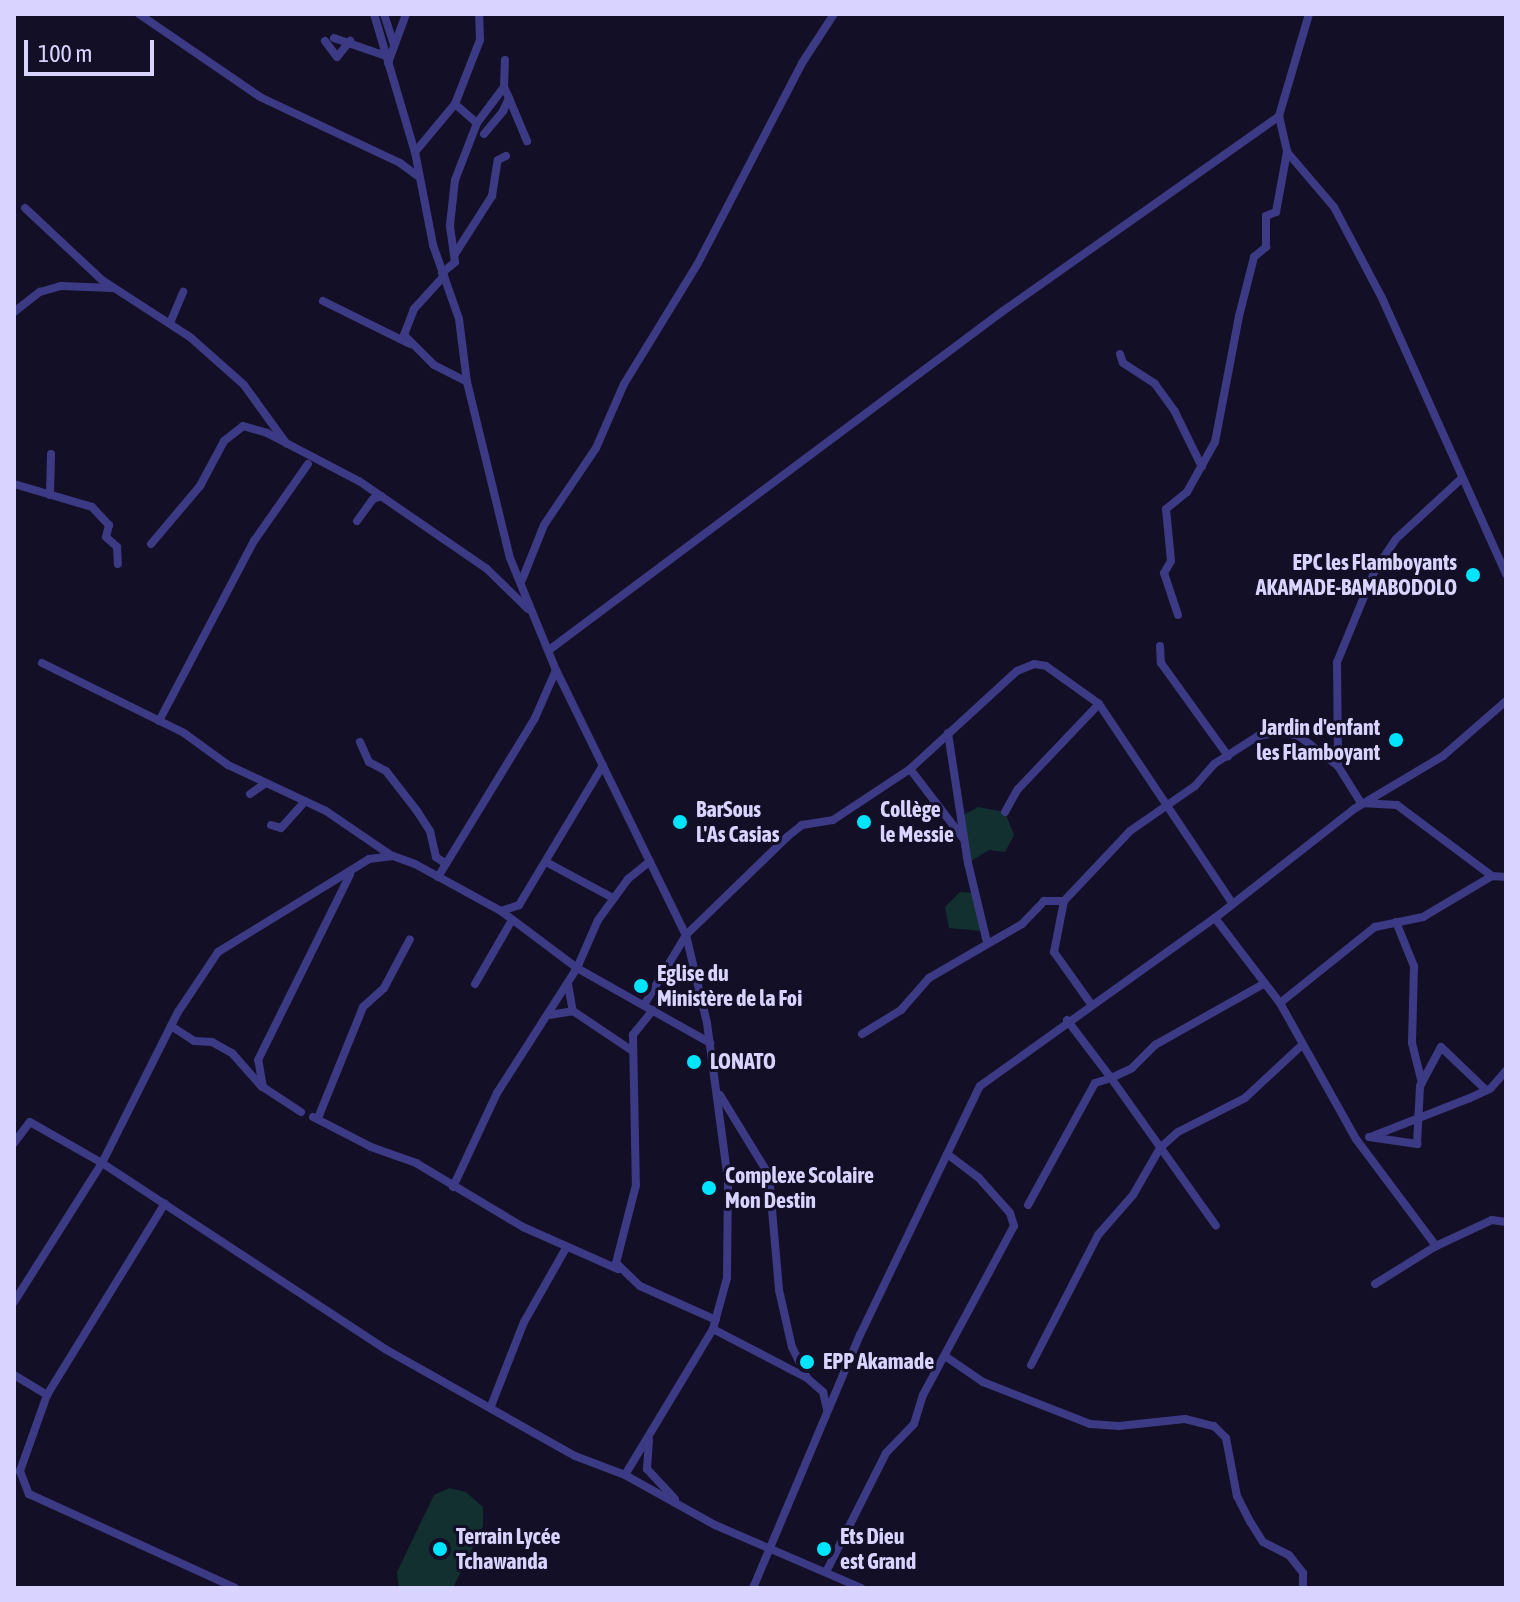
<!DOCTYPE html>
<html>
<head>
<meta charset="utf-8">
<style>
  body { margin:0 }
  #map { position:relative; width:1520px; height:1602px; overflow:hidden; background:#130f26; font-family:"Asap Condensed",sans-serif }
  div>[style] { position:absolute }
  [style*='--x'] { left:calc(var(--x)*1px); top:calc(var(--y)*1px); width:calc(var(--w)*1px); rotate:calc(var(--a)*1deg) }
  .green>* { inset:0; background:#12302f }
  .minor>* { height:8px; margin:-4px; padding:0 4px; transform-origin:4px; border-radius:4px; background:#3d3a85 }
  .dots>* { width:22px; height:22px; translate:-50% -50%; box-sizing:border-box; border:4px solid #130f26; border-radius:50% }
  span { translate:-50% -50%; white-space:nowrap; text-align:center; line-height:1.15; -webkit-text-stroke:6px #130f26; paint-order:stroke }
  .poi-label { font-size:22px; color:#d9d4ff; font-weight:700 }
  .right { translate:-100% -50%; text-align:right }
  .left { translate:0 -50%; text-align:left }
  .frame { position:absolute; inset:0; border:16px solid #d9d4ff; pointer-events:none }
  .scale { position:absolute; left:24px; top:40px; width:130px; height:36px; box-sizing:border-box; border:4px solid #d9d4ff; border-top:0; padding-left:10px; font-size:24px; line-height:28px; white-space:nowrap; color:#d9d4ff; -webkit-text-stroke:6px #130f26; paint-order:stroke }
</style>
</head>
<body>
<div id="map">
  <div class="green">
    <i style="clip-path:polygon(978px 807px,1005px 812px,1014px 835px,1005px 852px,989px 850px,968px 863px,960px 817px)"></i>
    <i style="clip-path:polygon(960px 892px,974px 893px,981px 931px,949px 928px,945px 907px)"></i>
    <i style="clip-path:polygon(449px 1488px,466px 1492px,483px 1507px,483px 1526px,453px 1588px,399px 1588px,397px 1572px,434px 1495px)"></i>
  </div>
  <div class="minor">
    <i style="--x:139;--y:14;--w:147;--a:34.4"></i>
    <i style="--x:260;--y:97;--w:155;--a:25.2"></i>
    <i style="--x:400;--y:163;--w:22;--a:36"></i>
    <i style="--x:374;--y:14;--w:144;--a:73.5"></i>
    <i style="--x:415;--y:152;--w:95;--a:79"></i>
    <i style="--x:433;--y:245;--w:78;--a:70.6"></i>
    <i style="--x:459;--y:319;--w:64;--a:82.8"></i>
    <i style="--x:467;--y:382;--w:181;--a:76.3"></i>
    <i style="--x:510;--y:558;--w:121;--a:67.7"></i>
    <i style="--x:556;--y:670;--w:295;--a:63.9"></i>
    <i style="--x:686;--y:935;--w:90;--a:76.6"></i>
    <i style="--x:707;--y:1023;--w:159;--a:82.4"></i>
    <i style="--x:728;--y:1181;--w:97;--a:90.6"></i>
    <i style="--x:727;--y:1278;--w:53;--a:105.4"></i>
    <i style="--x:713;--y:1329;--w:170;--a:121.1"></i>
    <i style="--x:625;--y:1475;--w:103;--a:29.1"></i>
    <i style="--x:715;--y:1525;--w:159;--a:23.3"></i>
    <i style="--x:384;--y:14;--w:32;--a:72"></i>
    <i style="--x:1309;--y:14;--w:106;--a:106.4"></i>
    <i style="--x:1279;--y:116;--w:37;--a:77"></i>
    <i style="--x:1287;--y:152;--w:72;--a:49.5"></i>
    <i style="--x:1334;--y:207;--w:103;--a:62.2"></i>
    <i style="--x:1382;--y:298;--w:303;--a:65.8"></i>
    <i style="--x:334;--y:38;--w:55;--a:19.1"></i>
    <i style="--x:325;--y:41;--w:20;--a:53"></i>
    <i style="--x:337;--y:57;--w:21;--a:-51"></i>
    <i style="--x:388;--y:63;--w:52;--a:-69.8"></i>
    <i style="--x:509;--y:98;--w:47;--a:67.3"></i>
    <i style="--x:455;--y:104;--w:29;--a:41"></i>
    <i style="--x:484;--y:134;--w:30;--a:-50"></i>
    <i style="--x:503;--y:111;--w:14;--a:-65"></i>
    <i style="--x:509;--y:98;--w:12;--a:-114"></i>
    <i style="--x:415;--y:152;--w:62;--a:-50.2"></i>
    <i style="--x:455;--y:104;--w:69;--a:-68.7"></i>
    <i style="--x:480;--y:40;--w:26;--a:-92"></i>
    <i style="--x:25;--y:208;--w:105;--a:43.1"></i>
    <i style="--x:102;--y:280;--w:105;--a:32.9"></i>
    <i style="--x:190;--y:337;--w:72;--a:41.6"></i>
    <i style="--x:244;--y:385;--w:72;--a:54.1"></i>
    <i style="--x:455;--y:254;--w:69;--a:-57.5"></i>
    <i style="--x:492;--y:196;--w:36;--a:-81"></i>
    <i style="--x:498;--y:160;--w:9;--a:-27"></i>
    <i style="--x:442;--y:273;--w:17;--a:-40"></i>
    <i style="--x:455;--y:262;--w:37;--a:-98"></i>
    <i style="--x:450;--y:225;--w:45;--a:-83.7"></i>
    <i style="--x:455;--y:180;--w:61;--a:-68.9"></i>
    <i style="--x:477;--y:123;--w:45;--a:-53.1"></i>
    <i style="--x:504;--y:87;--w:27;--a:-88"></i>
    <i style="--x:444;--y:276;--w:45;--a:132.3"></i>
    <i style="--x:414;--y:309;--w:28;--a:111"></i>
    <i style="--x:404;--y:335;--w:42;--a:45"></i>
    <i style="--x:434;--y:365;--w:37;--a:27"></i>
    <i style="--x:323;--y:301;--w:97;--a:26.3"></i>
    <i style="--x:14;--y:312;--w:33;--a:-38"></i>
    <i style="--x:40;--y:292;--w:22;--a:-16"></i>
    <i style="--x:61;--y:286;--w:52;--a:2.2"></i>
    <i style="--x:170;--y:323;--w:34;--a:-67"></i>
    <i style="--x:1120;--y:354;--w:9;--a:72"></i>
    <i style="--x:1123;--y:363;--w:38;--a:33"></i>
    <i style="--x:1155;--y:384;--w:34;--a:54"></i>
    <i style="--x:1175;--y:412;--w:61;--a:63.9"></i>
    <i style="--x:1461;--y:479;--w:88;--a:137.3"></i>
    <i style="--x:1396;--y:539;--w:37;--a:124"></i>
    <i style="--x:1375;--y:570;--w:100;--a:112.4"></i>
    <i style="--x:1337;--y:662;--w:104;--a:89.4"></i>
    <i style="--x:1338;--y:766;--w:44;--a:58.1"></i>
    <i style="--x:1361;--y:803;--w:36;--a:3"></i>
    <i style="--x:1397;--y:805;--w:119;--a:36.8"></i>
    <i style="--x:1492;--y:876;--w:14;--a:4"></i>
    <i style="--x:14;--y:484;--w:81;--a:16.4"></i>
    <i style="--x:92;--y:507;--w:25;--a:47"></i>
    <i style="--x:109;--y:525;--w:12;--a:104"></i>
    <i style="--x:106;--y:537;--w:15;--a:42"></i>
    <i style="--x:117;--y:547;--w:17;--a:87"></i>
    <i style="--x:50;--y:495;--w:41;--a:-88.6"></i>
    <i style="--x:357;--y:521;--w:27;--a:-54"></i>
    <i style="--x:373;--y:499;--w:9;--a:-18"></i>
    <i style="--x:151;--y:544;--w:76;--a:-49.8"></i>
    <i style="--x:200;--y:486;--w:51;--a:-61.9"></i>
    <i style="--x:224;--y:441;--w:24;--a:-38"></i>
    <i style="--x:243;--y:426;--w:25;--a:16"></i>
    <i style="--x:267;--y:433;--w:104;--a:27.6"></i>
    <i style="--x:359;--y:481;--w:155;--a:34.5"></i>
    <i style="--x:487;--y:569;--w:57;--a:44.3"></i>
    <i style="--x:522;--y:580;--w:59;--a:-68.2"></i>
    <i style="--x:544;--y:525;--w:93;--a:-56"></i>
    <i style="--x:596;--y:448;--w:70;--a:-66.4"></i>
    <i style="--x:624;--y:384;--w:140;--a:-58.5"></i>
    <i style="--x:697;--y:265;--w:228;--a:-62.5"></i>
    <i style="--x:802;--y:63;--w:59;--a:-56.9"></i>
    <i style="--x:1178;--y:615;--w:44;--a:-108.4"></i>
    <i style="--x:1164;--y:573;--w:14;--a:-60"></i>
    <i style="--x:1171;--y:561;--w:52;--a:-95.5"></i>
    <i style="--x:1166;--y:509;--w:27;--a:-39"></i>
    <i style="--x:1187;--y:492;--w:57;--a:-60.8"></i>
    <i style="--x:1215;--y:442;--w:128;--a:-79.2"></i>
    <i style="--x:1239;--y:316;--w:61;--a:-75.7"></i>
    <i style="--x:1254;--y:257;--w:16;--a:-40"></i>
    <i style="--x:1266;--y:247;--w:31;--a:-90"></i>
    <i style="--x:1266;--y:216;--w:11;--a:-22"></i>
    <i style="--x:1276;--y:212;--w:61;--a:-79.6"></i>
    <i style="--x:1160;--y:646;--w:17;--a:87"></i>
    <i style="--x:1161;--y:663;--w:115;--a:54.2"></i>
    <i style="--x:549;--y:650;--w:567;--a:-36.75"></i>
    <i style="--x:1003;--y:311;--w:338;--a:-35.2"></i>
    <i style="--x:42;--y:663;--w:158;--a:26.2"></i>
    <i style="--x:184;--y:733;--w:54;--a:36"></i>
    <i style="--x:228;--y:765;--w:108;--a:25.1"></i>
    <i style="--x:326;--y:811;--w:80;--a:34.3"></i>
    <i style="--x:159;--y:721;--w:204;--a:-62.2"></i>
    <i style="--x:254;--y:541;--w:94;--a:-55"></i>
    <i style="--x:948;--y:733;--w:132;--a:81.3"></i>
    <i style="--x:968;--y:863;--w:81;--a:76.5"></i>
    <i style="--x:360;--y:742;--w:22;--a:66"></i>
    <i style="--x:369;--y:762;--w:19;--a:28"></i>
    <i style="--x:386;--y:771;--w:51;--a:52.2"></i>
    <i style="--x:417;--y:811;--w:24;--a:57"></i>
    <i style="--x:430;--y:831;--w:27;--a:77"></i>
    <i style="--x:436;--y:857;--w:12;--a:35"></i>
    <i style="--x:910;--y:769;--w:87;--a:52.5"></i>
    <i style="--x:250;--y:794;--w:19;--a:-35"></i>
    <i style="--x:1005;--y:812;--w:26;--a:-61"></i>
    <i style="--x:1018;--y:789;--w:117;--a:-46.4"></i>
    <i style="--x:271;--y:825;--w:10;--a:17"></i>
    <i style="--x:281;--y:828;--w:36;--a:-48"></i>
    <i style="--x:546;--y:862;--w:76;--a:28.2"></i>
    <i style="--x:438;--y:877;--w:186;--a:-58.6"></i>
    <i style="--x:535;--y:718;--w:52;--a:-66.4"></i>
    <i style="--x:1064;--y:901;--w:52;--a:101.1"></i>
    <i style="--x:1054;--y:952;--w:64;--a:54.6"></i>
    <i style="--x:501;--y:911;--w:19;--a:-18"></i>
    <i style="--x:519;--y:905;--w:163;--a:-59"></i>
    <i style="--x:1215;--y:918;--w:107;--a:52.6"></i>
    <i style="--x:1280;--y:1003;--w:156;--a:60.8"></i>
    <i style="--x:1356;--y:1139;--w:134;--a:53.2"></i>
    <i style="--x:1396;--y:922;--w:48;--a:67.8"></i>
    <i style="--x:1414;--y:966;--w:77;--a:91.5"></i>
    <i style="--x:1412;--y:1043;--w:41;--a:76"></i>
    <i style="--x:475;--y:984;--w:74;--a:-60"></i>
    <i style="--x:568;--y:984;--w:27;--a:80"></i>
    <i style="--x:573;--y:1011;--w:70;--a:33.9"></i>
    <i style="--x:1280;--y:1003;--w:122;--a:-38.7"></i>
    <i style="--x:1375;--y:927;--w:49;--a:-11.8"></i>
    <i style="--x:1423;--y:917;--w:80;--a:-30.7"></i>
    <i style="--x:644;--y:1005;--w:82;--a:-59"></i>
    <i style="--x:686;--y:935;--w:141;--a:-44.1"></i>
    <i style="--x:787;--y:837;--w:19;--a:-39"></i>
    <i style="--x:802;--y:825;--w:31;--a:-9"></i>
    <i style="--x:833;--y:820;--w:92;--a:-33.5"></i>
    <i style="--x:910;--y:769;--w:145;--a:-42.5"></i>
    <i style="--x:1017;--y:671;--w:18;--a:-22"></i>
    <i style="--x:1034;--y:664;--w:12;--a:9"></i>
    <i style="--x:1046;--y:666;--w:65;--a:35.6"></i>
    <i style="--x:1099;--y:704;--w:239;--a:56.2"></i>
    <i style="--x:653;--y:1010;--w:32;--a:129"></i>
    <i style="--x:633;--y:1035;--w:150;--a:88.9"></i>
    <i style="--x:636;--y:1185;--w:81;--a:104.4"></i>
    <i style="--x:616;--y:1263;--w:33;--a:44"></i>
    <i style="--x:640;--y:1286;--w:83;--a:24.1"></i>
    <i style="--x:549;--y:1015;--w:24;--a:-9"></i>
    <i style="--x:1067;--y:1020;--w:73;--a:52.8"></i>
    <i style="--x:1111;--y:1078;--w:23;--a:-25"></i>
    <i style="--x:1132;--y:1068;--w:33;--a:-45"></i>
    <i style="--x:1155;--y:1045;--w:126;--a:-29.4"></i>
    <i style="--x:171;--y:1026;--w:27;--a:33"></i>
    <i style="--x:194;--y:1041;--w:18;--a:3"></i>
    <i style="--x:212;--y:1042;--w:23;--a:29"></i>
    <i style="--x:232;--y:1053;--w:45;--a:48.6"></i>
    <i style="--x:862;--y:1034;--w:46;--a:-31.6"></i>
    <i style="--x:901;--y:1010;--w:43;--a:-48.8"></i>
    <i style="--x:929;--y:978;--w:108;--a:-30.1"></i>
    <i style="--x:1022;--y:924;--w:32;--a:-46"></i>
    <i style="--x:1044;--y:901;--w:20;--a:0"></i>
    <i style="--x:1064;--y:901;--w:96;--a:-46.7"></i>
    <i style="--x:1130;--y:831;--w:79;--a:-34.7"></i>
    <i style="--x:1195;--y:786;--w:29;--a:-49"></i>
    <i style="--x:1214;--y:764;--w:52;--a:-32.5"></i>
    <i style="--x:1258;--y:736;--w:24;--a:-9"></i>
    <i style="--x:1282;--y:732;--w:17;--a:13"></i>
    <i style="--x:1299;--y:736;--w:49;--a:37.6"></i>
    <i style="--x:720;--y:1095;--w:94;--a:58.5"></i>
    <i style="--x:769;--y:1175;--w:115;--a:85"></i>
    <i style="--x:779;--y:1290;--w:58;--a:77.2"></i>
    <i style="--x:792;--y:1347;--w:34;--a:64"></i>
    <i style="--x:301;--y:1112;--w:45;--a:-146.7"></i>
    <i style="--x:263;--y:1087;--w:27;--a:-100"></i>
    <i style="--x:258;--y:1060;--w:207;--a:-63.6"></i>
    <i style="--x:313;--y:1117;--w:65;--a:27.3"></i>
    <i style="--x:371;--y:1147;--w:48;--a:19.6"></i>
    <i style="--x:416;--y:1163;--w:125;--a:30.9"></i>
    <i style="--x:523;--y:1227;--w:104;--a:23.9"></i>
    <i style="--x:318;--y:1118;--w:120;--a:-67.9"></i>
    <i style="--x:363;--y:1007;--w:28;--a:-42"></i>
    <i style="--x:384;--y:988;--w:55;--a:-62"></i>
    <i style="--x:1373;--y:1136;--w:104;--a:-21.4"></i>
    <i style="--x:1470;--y:1098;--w:23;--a:-25"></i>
    <i style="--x:1491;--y:1088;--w:23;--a:-49"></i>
    <i style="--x:1369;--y:1137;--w:49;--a:8.3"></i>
    <i style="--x:1417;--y:1144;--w:58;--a:-87"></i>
    <i style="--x:1420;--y:1086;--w:44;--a:-61.7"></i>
    <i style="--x:1441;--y:1047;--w:62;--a:43.7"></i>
    <i style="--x:14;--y:1143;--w:26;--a:-53"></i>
    <i style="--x:30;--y:1122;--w:83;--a:29.7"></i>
    <i style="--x:102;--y:1163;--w:169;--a:-63.3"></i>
    <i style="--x:178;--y:1012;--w:72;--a:-56.3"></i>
    <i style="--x:218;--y:952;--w:177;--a:-31.6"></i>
    <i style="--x:369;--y:859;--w:24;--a:-7"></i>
    <i style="--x:393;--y:856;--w:23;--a:20"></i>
    <i style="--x:415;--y:864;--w:98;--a:28.7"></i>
    <i style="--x:501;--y:911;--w:95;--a:36.9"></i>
    <i style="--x:577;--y:968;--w:153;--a:29.4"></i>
    <i style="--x:453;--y:1187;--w:104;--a:-64.9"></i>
    <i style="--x:497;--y:1093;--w:148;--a:-57.4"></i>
    <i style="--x:577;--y:968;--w:52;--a:-66.4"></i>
    <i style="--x:598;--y:920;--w:51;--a:-53.8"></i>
    <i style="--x:628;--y:879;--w:28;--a:-39"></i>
    <i style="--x:1028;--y:1205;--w:139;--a:-61.2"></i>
    <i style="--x:1095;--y:1083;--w:17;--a:-17"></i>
    <i style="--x:1111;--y:1078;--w:181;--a:54.6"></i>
    <i style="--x:1375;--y:1284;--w:72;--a:-31.9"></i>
    <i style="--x:1436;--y:1246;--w:62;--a:-24.9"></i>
    <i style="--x:1492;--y:1220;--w:14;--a:8"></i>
    <i style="--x:14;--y:1302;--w:165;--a:-57.7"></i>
    <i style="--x:102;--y:1163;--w:339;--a:33.3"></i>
    <i style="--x:385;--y:1349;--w:218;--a:29.4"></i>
    <i style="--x:575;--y:1456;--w:53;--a:20.8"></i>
    <i style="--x:713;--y:1329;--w:106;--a:27.5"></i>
    <i style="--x:807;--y:1378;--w:21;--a:41"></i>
    <i style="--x:823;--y:1392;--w:18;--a:77"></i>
    <i style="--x:945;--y:1356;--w:46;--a:34.4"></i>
    <i style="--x:983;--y:1382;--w:115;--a:21.4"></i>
    <i style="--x:1090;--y:1424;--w:29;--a:4"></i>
    <i style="--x:1119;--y:1426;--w:66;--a:-6.1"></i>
    <i style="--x:1185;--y:1419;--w:30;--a:14"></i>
    <i style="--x:1214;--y:1426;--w:17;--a:45"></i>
    <i style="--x:1226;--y:1438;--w:59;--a:79.3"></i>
    <i style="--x:1237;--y:1496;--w:30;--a:63"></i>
    <i style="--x:1251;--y:1523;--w:22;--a:58"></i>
    <i style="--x:1263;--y:1542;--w:29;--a:27"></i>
    <i style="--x:1289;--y:1555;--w:23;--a:52"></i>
    <i style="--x:1303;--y:1573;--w:15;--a:90"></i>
    <i style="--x:1031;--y:1365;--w:146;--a:-62.7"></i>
    <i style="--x:1098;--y:1235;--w:53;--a:-48.8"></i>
    <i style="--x:1133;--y:1195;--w:54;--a:-60.1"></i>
    <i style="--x:1160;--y:1148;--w:24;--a:-42"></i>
    <i style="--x:1178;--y:1132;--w:75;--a:-26.9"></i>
    <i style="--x:1245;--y:1098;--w:78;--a:-42.9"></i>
    <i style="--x:14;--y:1375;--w:39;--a:31"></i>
    <i style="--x:47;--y:1395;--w:81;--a:109.6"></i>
    <i style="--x:20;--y:1471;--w:25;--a:69"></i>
    <i style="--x:29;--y:1494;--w:226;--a:24.5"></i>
    <i style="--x:47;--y:1395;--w:225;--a:-58.4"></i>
    <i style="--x:491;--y:1406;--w:90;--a:-68.6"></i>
    <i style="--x:524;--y:1322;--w:85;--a:-60.4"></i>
    <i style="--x:649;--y:1440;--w:29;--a:94"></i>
    <i style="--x:647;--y:1469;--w:41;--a:47"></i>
    <i style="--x:827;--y:1570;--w:131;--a:-63.2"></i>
    <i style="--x:886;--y:1453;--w:40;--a:-46"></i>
    <i style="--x:914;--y:1424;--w:30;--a:-73"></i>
    <i style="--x:923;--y:1395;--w:192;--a:-61.7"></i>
    <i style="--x:1014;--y:1226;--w:14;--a:-107"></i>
    <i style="--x:1010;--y:1213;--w:47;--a:-131.5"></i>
    <i style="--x:979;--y:1178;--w:40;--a:-143"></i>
    <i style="--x:753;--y:1588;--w:275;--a:-67.1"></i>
    <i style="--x:860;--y:1335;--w:276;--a:-64.3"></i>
    <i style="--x:980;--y:1086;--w:289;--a:-35.6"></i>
    <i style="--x:1215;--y:918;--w:177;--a:-38.1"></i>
    <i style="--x:1354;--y:809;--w:104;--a:-30.8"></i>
    <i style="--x:1443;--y:756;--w:84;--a:-41.1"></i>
  </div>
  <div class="dots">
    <i style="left:1473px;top:575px;background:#00e5ff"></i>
    <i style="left:1396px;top:740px;background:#00e5ff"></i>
    <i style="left:680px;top:822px;background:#00e5ff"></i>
    <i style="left:864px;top:822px;background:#00e5ff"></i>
    <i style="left:641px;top:986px;background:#00e5ff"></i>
    <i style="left:694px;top:1062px;background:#00e5ff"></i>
    <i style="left:709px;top:1188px;background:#00e5ff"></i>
    <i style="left:807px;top:1362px;background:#00e5ff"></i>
    <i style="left:440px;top:1549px;background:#00e5ff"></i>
    <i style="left:824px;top:1549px;background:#00e5ff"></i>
  </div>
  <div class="poi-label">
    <span class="right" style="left:1457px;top:575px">EPC les Flamboyants<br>AKAMADE-BAMABODOLO</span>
    <span class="right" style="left:1380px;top:740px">Jardin d'enfant<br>les Flamboyant</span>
    <span class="left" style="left:696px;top:822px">BarSous<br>L'As Casias</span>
    <span class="left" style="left:880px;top:822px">Collège<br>le Messie</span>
    <span class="left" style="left:657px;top:986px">Eglise du<br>Ministère de la Foi</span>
    <span class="left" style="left:710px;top:1062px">LONATO</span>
    <span class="left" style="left:725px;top:1188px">Complexe Scolaire<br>Mon Destin</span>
    <span class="left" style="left:823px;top:1362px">EPP Akamade</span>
    <span class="left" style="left:456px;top:1549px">Terrain Lycée<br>Tchawanda</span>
    <span class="left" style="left:840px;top:1549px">Ets Dieu<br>est Grand</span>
  </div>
  <div class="frame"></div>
  <div class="scale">100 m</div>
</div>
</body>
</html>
